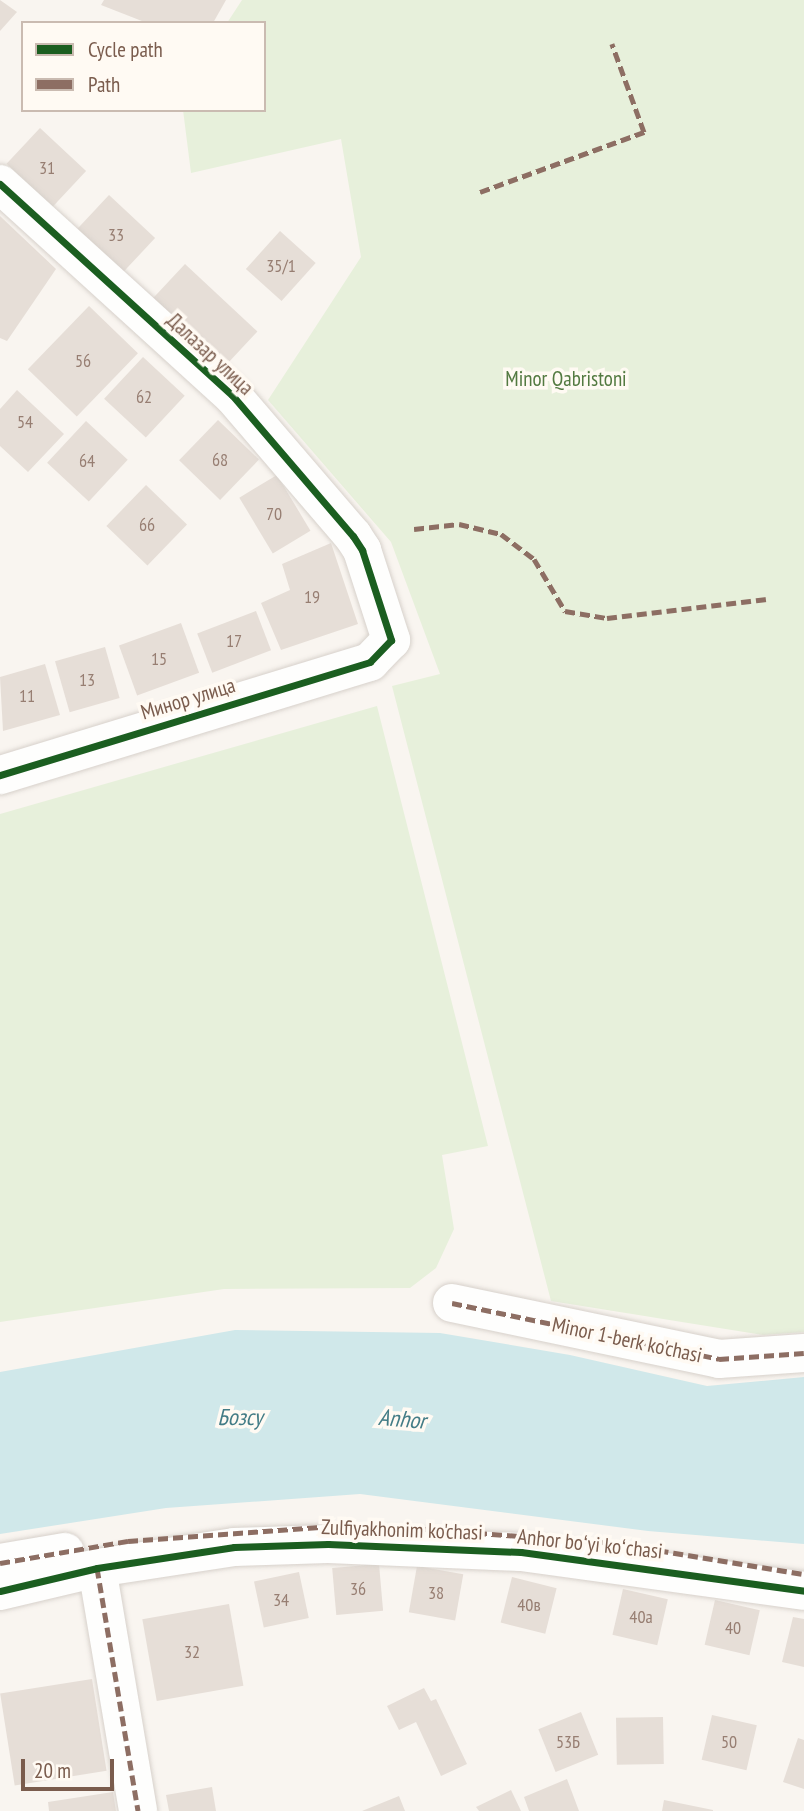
<!DOCTYPE html>
<html>
<head>
<meta charset="utf-8">
<style>
  body { margin:0 }
  #map { position:relative; width:804px; height:1811px; overflow:hidden; background:#f9f5f0; font-family:"PT Sans Narrow",sans-serif }
  div>[style] { position:absolute }
  [style*='--x'] { left:calc(var(--x)*1px); top:calc(var(--y)*1px); width:calc(var(--w)*1px); rotate:calc(var(--a)*1deg) }
  .green>* { inset:0; background:#e7f0db }
  .water>* { inset:0; background:#d0e8ea }
  .building>* { inset:0; background:#e6ded7; transform-origin:0 0 }
  .roads { filter:drop-shadow(0 0 2px #d7d1cb) drop-shadow(0 0 2px #d7d1cb) }
  .minor>* { height:38px; margin:-19px; padding:0 19px; transform-origin:19px; border-radius:19px; background:#fefefd }
  .quiet>* { height:5px; margin-top:-2.5px; transform-origin:0; background:repeating-linear-gradient(90deg,#8d6e63 0 10px,transparent 0 15px) }
  .cycleway>* { height:7px; margin:-3.5px; padding:0 3.5px; transform-origin:3.5px; border-radius:3.5px; background:#1b5e20 }
  span { translate:-50% -50%; white-space:nowrap; text-align:center; line-height:1.15; -webkit-text-stroke:7px #fffaf3; paint-order:stroke }
  .number-label { font-size:18px; color:#977e72 }
  .number-label span { -webkit-text-stroke-width:0 }
  .street-label { font-size:21px; color:#7a5c4d }
  .park-label { font-size:21px; color:#537a41 }
  .water-label { font-size:23px; color:#437c86; font-style:italic }
  .legend { position:absolute; left:21px; top:21px; width:245px; height:91px; box-sizing:border-box; background:#fffaf3; border:2px solid #cabbb1; margin:0; padding:9px 12px; list-style:none; font-size:21px; color:#7a5c4d }
  .legend li { display:flex; align-items:center; gap:14px; height:35px }
  .legend b { width:35px; border:2px solid #cabbb1 }
  .scale { position:absolute; left:21px; top:1759px; width:93px; height:32px; box-sizing:border-box; border:4px solid #7a5c4d; border-top:0; padding-left:9px; font-size:21px; line-height:24px; white-space:nowrap; color:#7a5c4d; -webkit-text-stroke:5px #fffaf3; paint-order:stroke }
</style>
</head>
<body>
<div id="map">
  <div class="green">
    <i style="clip-path:polygon(242px 0,804px 0,804px 1332px,763px 1335px,551px 1301px,392px 686px,440px 674px,391px 542px,268px 400px,361px 257px,341px 139px,191px 173px,183px 110px,264px 110px,264px 23px,227px 23px)"></i>
    <i style="clip-path:polygon(377px 706px,488px 1146px,442px 1155px,454px 1229px,436px 1268px,410px 1288px,224px 1289px,0 1322px,0 814px)"></i>
  </div>
  <div class="water">
    <i style="clip-path:polygon(235px 1330px,440px 1333px,570px 1355px,707px 1386px,804px 1377px,804px 1544px,648px 1531px,360px 1494px,166px 1508px,0 1534px,0 1372px)"></i>
  </div>
  <div class="building">
    <i style="clip-path:polygon(0 0,17px 12px,0 31px)"></i>
    <i style="clip-path:polygon(104px 0,226px 0,213px 23px,147px 23px,101px 5px)"></i>
    <i style="left:40px;top:128px;width:63px;height:49px;rotate:43deg"></i>
    <i style="left:109px;top:195px;width:63px;height:49px;rotate:43deg"></i>
    <i style="clip-path:polygon(0 216px,56px 269px,7px 341px,0 338px)"></i>
    <i style="left:280px;top:231px;width:48px;height:51px;rotate:42deg"></i>
    <i style="left:185px;top:264px;width:99px;height:48px;rotate:43deg"></i>
    <i style="left:89px;top:306px;width:68px;height:88px;rotate:44deg"></i>
    <i style="left:143px;top:357px;width:57px;height:57px;rotate:43deg"></i>
    <i style="clip-path:polygon(17px 390px,64px 434px,28px 472px,0 446px,0 409px)"></i>
    <i style="left:218px;top:420px;width:57px;height:56px;rotate:44deg"></i>
    <i style="left:86px;top:421px;width:57px;height:57px;rotate:43deg"></i>
    <i style="left:277px;top:475px;width:65px;height:44px;rotate:59deg"></i>
    <i style="left:146px;top:485px;width:57px;height:57px;rotate:44deg"></i>
    <i style="clip-path:polygon(331px 543px,358px 624px,281px 650px,261px 603px,290px 590px,282px 564px)"></i>
    <i style="left:256px;top:611px;width:42px;height:63px;rotate:69deg"></i>
    <i style="left:181px;top:623px;width:53px;height:66px;rotate:70deg"></i>
    <i style="left:105px;top:647px;width:53px;height:52px;rotate:74deg"></i>
    <i style="clip-path:polygon(45px 664px,60px 715px,3px 731px,0 677px)"></i>
    <i style="left:379px;top:1564px;width:47px;height:47px;rotate:85deg"></i>
    <i style="left:417px;top:1566px;width:47px;height:47px;rotate:10deg"></i>
    <i style="left:299px;top:1572px;width:47px;height:46px;rotate:78deg"></i>
    <i style="left:512px;top:1577px;width:46px;height:47px;rotate:14deg"></i>
    <i style="left:623px;top:1589px;width:46px;height:47px;rotate:13deg"></i>
    <i style="left:715px;top:1600px;width:46px;height:46px;rotate:13deg"></i>
    <i style="left:229px;top:1604px;width:83px;height:88px;rotate:80deg"></i>
    <i style="clip-path:polygon(793px 1617px,804px 1619px,804px 1667px,782px 1662px)"></i>
    <i style="left:92px;top:1679px;width:93px;height:93px;rotate:81deg"></i>
    <i style="clip-path:polygon(424px 1688px,431px 1701px,436px 1699px,467px 1764px,441px 1776px,416px 1722px,399px 1730px,387px 1706px)"></i>
    <i style="left:581px;top:1712px;width:46px;height:46px;rotate:68deg"></i>
    <i style="left:712px;top:1715px;width:46px;height:46px;rotate:13deg"></i>
    <i style="left:663px;top:1717px;width:47px;height:47px;rotate:89deg"></i>
    <i style="clip-path:polygon(798px 1738px,804px 1740px,804px 1789px,783px 1782px)"></i>
    <i style="clip-path:polygon(567px 1779px,579px 1811px,529px 1811px,524px 1797px)"></i>
    <i style="clip-path:polygon(212px 1787px,216px 1811px,169px 1811px,166px 1795px)"></i>
    <i style="clip-path:polygon(511px 1790px,521px 1811px,479px 1811px,476px 1807px)"></i>
    <i style="clip-path:polygon(113px 1792px,116px 1811px,49px 1811px,48px 1802px)"></i>
    <i style="clip-path:polygon(399px 1796px,405px 1811px,362px 1811px)"></i>
    <i style="clip-path:polygon(664px 1800px,713px 1810px,713px 1811px,662px 1811px)"></i>
  </div>
  <div class="roads">
    <div class="minor">
      <i style="--x:0;--y:184;--w:314;--a:42.3"></i>
      <i style="--x:232;--y:395;--w:186;--a:49.4"></i>
      <i style="--x:353;--y:536;--w:17;--a:57"></i>
      <i style="--x:362;--y:550;--w:95;--a:72.1"></i>
      <i style="--x:391;--y:640;--w:30;--a:134"></i>
      <i style="--x:370;--y:662;--w:387;--a:163"></i>
      <i style="--x:452;--y:1303;--w:273;--a:11.8"></i>
      <i style="--x:719;--y:1359;--w:85;--a:-4"></i>
      <i style="--x:0;--y:1563;--w:66;--a:-9.6"></i>
      <i style="--x:97;--y:1568;--w:246;--a:80.4"></i>
      <i style="--x:0;--y:1591;--w:100;--a:-13.3"></i>
      <i style="--x:97;--y:1568;--w:139;--a:-8.7"></i>
      <i style="--x:234;--y:1547;--w:94;--a:-1.8"></i>
      <i style="--x:328;--y:1544;--w:193;--a:2.4"></i>
      <i style="--x:521;--y:1552;--w:286;--a:7.8"></i>
    </div>
  </div>
  <div class="quiet">
    <i style="--x:480;--y:192;--w:175;--a:-20.1"></i>
    <i style="--x:644;--y:132;--w:94;--a:-110"></i>
    <i style="--x:414;--y:529;--w:45;--a:-6.3"></i>
    <i style="--x:459;--y:524;--w:43;--a:13.4"></i>
    <i style="--x:501;--y:534;--w:41;--a:37.1"></i>
    <i style="--x:534;--y:559;--w:61;--a:59.2"></i>
    <i style="--x:565;--y:611;--w:43;--a:9.5"></i>
    <i style="--x:607;--y:618;--w:161;--a:-6.8"></i>
    <i style="--x:452;--y:1303;--w:273;--a:11.8"></i>
    <i style="--x:719;--y:1359;--w:85;--a:-4"></i>
    <i style="--x:0;--y:1563;--w:130;--a:-9.8"></i>
    <i style="--x:128;--y:1541;--w:230;--a:-4.2"></i>
    <i style="--x:357;--y:1524;--w:258;--a:4.2"></i>
    <i style="--x:614;--y:1543;--w:193;--a:9.3"></i>
    <i style="--x:97;--y:1568;--w:246;--a:80.4"></i>
  </div>
  <div class="cycleway">
    <i style="--x:0;--y:184;--w:314;--a:42.3"></i>
    <i style="--x:232;--y:395;--w:186;--a:49.4"></i>
    <i style="--x:353;--y:536;--w:17;--a:57"></i>
    <i style="--x:362;--y:550;--w:95;--a:72.1"></i>
    <i style="--x:391;--y:640;--w:30;--a:134"></i>
    <i style="--x:370;--y:662;--w:387;--a:163"></i>
    <i style="--x:0;--y:1591;--w:100;--a:-13.3"></i>
    <i style="--x:97;--y:1568;--w:139;--a:-8.7"></i>
    <i style="--x:234;--y:1547;--w:94;--a:-1.8"></i>
    <i style="--x:328;--y:1544;--w:193;--a:2.4"></i>
    <i style="--x:521;--y:1552;--w:286;--a:7.8"></i>
  </div>
  <div class="number-label">
    <span style="left:47px;top:168px">31</span>
    <span style="left:116px;top:235px">33</span>
    <span style="left:281px;top:266px">35/1</span>
    <span style="left:83px;top:361px">56</span>
    <span style="left:144px;top:397px">62</span>
    <span style="left:25px;top:422px">54</span>
    <span style="left:220px;top:460px">68</span>
    <span style="left:87px;top:461px">64</span>
    <span style="left:274px;top:514px">70</span>
    <span style="left:147px;top:525px">66</span>
    <span style="left:312px;top:597px">19</span>
    <span style="left:234px;top:641px">17</span>
    <span style="left:159px;top:659px">15</span>
    <span style="left:87px;top:680px">13</span>
    <span style="left:27px;top:696px">11</span>
    <span style="left:358px;top:1589px">36</span>
    <span style="left:436px;top:1593px">38</span>
    <span style="left:281px;top:1600px">34</span>
    <span style="left:529px;top:1605px">40в</span>
    <span style="left:641px;top:1617px">40a</span>
    <span style="left:733px;top:1628px">40</span>
    <span style="left:192px;top:1652px">32</span>
    <span style="left:568px;top:1742px">53Б</span>
    <span style="left:729px;top:1742px">50</span>
  </div>
  <div class="street-label">
    <span style="left:210px;top:354px;rotate:43deg">Далазар улица</span>
    <span style="left:188px;top:699px;rotate:-17deg">Минор улица</span>
    <span style="left:627px;top:1340px;rotate:12deg">Minor 1-berk ko'chasi</span>
    <span style="left:402px;top:1530px;rotate:2deg">Zulfiyakhonim ko'chasi</span>
    <span style="left:590px;top:1544px;rotate:6deg">Anhor boʻyi koʻchasi</span>
  </div>
  <div class="park-label">
    <span style="left:566px;top:379px">Minor Qabristoni</span>
  </div>
  <div class="water-label">
    <span style="left:240px;top:1417px">Бозсу</span>
    <span style="left:402px;top:1419px;rotate:5deg">Anhor</span>
  </div>
  <ul class="legend">
  <li><b style="height:9px;background:#1b5e20"></b>Cycle path</li>
  <li><b style="height:9px;background:#8d6e63"></b>Path</li>
  </ul>
  <div class="scale">20 m</div>
</div>
</body>
</html>
